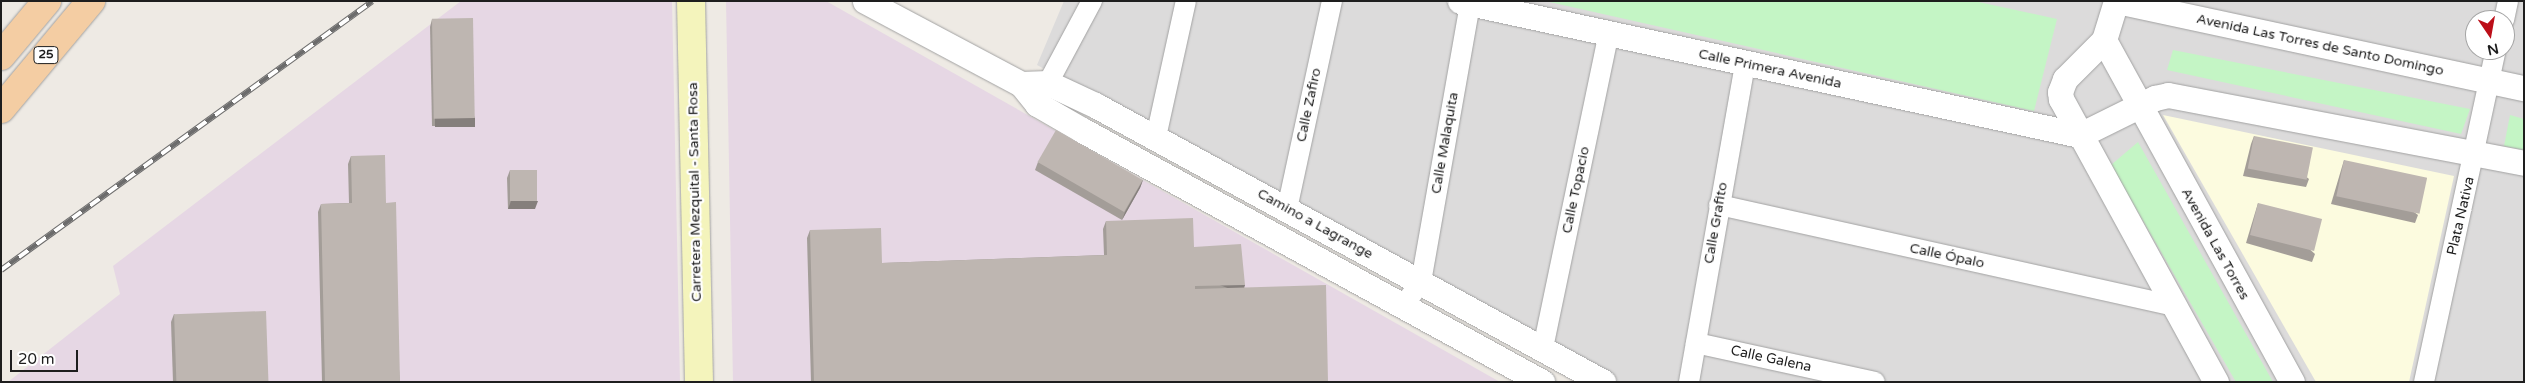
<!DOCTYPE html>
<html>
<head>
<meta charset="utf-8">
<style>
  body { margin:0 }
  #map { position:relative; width:2525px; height:383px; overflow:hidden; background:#eeeae4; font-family:"Varela Round",sans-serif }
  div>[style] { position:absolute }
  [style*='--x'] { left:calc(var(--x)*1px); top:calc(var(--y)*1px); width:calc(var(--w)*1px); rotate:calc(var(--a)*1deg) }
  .residential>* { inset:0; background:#dcdbdb }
  .industrial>* { inset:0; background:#e6d7e4 }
  .education>* { inset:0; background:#fcfbdf }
  .park>* { inset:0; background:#c4f5c5 }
  .roads { filter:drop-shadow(0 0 1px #a2a2a2) drop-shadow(0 0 1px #a2a2a2) }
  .minor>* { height:20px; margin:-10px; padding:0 10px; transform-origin:10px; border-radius:10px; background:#fff }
  .tertiary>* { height:25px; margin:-12.5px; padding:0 12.5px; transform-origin:12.5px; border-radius:12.5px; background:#fff }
  .secondary>* { height:28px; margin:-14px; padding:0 14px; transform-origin:14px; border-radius:14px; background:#f4f4bc }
  .primary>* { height:28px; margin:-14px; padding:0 14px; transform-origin:14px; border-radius:14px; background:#f4cda3 }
  .rail>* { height:5.5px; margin-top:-2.75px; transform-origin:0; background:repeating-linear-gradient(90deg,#fff 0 11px,#6c6c6c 0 22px); box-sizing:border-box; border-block:1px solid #6c6c6c }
  .wall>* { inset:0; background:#a39d98 }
  .shaded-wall>* { inset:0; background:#857f7c; transform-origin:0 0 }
  .building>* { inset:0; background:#beb6b1; transform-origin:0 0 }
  span { translate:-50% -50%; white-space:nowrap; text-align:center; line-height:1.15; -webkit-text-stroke:4.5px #fff; paint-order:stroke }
  .shield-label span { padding:1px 4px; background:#fff; border:1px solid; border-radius:4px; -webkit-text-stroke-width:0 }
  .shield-label { font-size:12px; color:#1e1e1e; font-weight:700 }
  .street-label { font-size:14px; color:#1e1e1e }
  .frame { position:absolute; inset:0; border:2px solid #1e1e1e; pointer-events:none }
  .north { position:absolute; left:2465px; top:10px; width:50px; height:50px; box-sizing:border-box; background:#fff; border:1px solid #a5a5a5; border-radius:50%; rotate:168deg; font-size:14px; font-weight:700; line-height:20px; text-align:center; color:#1e1e1e }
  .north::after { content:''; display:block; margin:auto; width:18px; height:22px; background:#bc0f19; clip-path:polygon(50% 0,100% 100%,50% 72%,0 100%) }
  .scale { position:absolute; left:10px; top:350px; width:68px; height:22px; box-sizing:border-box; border:2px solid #1e1e1e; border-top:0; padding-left:6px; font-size:15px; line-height:18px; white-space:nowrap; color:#1e1e1e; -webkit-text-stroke:4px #fff; paint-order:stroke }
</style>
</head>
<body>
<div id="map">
  <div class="residential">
    <i style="clip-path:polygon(evenodd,1064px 1px,2524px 1px,2524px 382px,1620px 382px,1037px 65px,1064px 1px,2475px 20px,2505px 20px,2505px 50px,2475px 50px,2475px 20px)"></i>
  </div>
  <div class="industrial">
    <i style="clip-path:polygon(461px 1px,672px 1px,680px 382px,8px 382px,120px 294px,113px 266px)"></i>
    <i style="clip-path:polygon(726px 1px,826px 1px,1500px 382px,733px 382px)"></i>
  </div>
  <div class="education">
    <i style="clip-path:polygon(2163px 115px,2454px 176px,2409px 382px,2316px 382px)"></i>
  </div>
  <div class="park">
    <i style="clip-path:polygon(1545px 1px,1974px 1px,2057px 19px,2034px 111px)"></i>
    <i style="clip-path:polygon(2173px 50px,2470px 109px,2461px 134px,2167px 70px)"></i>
    <i style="clip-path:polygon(2510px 115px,2524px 119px,2524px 150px,2504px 146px)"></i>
    <i style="clip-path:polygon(2138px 142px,2273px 382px,2236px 382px,2111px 165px)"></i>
  </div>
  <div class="roads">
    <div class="minor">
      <i style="--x:2504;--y:20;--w:19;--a:-78"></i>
      <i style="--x:1041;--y:96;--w:108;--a:-61.8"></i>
      <i style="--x:1156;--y:137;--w:139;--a:-77.6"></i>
      <i style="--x:1719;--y:205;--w:467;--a:12.5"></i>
      <i style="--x:1287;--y:209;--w:213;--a:-77.8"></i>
      <i style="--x:1403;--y:306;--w:30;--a:-53"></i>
      <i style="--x:1421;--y:282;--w:283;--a:-80"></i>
      <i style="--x:1696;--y:343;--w:183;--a:12.3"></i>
      <i style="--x:1543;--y:348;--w:322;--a:-78.2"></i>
      <i style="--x:1689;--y:382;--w:323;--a:-80"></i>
      <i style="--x:2424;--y:382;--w:340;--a:-77.8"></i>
    </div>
    <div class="tertiary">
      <i style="--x:865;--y:1;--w:177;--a:28"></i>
      <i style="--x:1021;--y:84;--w:26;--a:51"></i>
      <i style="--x:1037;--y:104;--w:52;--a:30"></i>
      <i style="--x:1082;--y:130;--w:525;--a:28.72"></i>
      <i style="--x:1460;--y:1;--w:634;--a:12.2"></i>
      <i style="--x:2117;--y:1;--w:416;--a:12.1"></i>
      <i style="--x:2104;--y:40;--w:41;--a:-72.9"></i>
      <i style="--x:1021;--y:84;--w:27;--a:-2"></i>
      <i style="--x:1048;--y:83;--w:52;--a:25.1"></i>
      <i style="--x:1095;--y:105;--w:579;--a:28.6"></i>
      <i style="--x:2080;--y:135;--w:84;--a:-26.3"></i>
      <i style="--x:2155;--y:98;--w:13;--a:-13"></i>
      <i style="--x:2168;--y:95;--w:362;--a:10.8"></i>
      <i style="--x:2216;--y:382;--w:323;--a:-118.7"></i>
      <i style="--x:2061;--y:99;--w:7;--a:-98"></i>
      <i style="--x:2060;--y:92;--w:14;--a:-69"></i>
      <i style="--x:2065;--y:79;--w:55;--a:-45"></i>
      <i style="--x:2104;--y:40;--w:390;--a:61.2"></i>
    </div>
    <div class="secondary">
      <i style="--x:691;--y:1;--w:381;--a:88.8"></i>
    </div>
    <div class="primary">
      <i style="--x:1;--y:56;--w:72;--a:-50.1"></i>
      <i style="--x:1;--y:109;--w:141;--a:-50.2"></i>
    </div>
  </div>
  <div class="rail">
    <i style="--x:1;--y:270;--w:458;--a:-35.9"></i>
  </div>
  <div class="wall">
    <i style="clip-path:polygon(432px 19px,475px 118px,472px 126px,432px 126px,430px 27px)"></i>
    <i style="clip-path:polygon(2254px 136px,2309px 179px,2306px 187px,2243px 176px,2251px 144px)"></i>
    <i style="clip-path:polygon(351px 156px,386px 203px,400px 382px,322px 382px,318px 212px,321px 204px,349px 203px,348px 164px)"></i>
    <i style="clip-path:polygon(2344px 160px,2418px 215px,2415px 223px,2331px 204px)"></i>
    <i style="clip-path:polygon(1038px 162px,1143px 180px,1140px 188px,1122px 220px,1035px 170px)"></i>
    <i style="clip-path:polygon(510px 170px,535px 209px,508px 209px,507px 178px)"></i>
    <i style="clip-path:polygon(2258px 203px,2315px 254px,2312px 262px,2246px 243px)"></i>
    <i style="clip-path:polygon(1106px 221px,1194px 247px,1245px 285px,1244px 287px,1328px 382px,811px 382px,807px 238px,810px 230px,882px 263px,1104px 255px,1103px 229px)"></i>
    <i style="clip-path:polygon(174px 314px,268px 382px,173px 382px,171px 322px)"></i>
  </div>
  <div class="shaded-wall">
    <i style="left:435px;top:118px;width:40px;height:9px"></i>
    <i style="clip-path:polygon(1143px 180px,1140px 188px,1122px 220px,1125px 212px)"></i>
    <i style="clip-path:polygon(511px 201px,538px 201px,535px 209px,508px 209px)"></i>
    <i style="left:1245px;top:285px;width:9px;height:50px;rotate:111deg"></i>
  </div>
  <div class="building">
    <i style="left:473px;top:18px;width:100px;height:41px;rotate:89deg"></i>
    <i style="left:1056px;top:130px;width:100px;height:37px;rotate:30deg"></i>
    <i style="left:2254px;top:136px;width:60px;height:33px;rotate:11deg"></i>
    <i style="clip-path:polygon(385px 155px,386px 203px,396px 202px,400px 382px,325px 382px,321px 204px,352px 203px,351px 156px)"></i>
    <i style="left:2344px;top:160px;width:85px;height:37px;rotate:12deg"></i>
    <i style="left:510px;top:170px;width:27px;height:31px"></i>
    <i style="left:2258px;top:203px;width:66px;height:33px;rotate:14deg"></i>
    <i style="clip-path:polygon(1193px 218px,1194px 247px,1241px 244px,1245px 285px,1195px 286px,1195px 289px,1326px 285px,1328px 382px,814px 382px,810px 230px,881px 228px,882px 263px,1107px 255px,1106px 221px)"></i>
    <i style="left:266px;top:311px;width:71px;height:92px;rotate:88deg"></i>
  </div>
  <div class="shield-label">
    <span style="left:46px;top:55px">25</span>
  </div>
  <div class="street-label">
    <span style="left:2320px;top:45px;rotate:12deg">Avenida Las Torres de Santo Domingo</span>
    <span style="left:1770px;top:69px;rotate:12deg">Calle Primera Avenida</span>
    <span style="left:1309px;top:105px;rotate:-78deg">Calle Zafiro</span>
    <span style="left:1445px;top:143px;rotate:-80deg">Calle Malaquita</span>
    <span style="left:1576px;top:190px;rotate:-78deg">Calle Topacio</span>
    <span style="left:695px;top:192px;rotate:-91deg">Carretera Mezquital - Santa Rosa</span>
    <span style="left:2461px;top:216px;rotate:-77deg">Plata Nativa</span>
    <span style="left:1716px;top:223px;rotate:-80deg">Calle Grafito</span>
    <span style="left:1315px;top:224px;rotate:29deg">Camino a Lagrange</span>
    <span style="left:2215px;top:244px;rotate:61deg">Avenida Las Torres</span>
    <span style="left:1947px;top:256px;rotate:12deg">Calle Ópalo</span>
    <span style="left:1771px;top:359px;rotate:12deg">Calle Galena</span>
  </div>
  <div class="frame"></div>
  <div class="north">N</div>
  <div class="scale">20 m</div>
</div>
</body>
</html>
